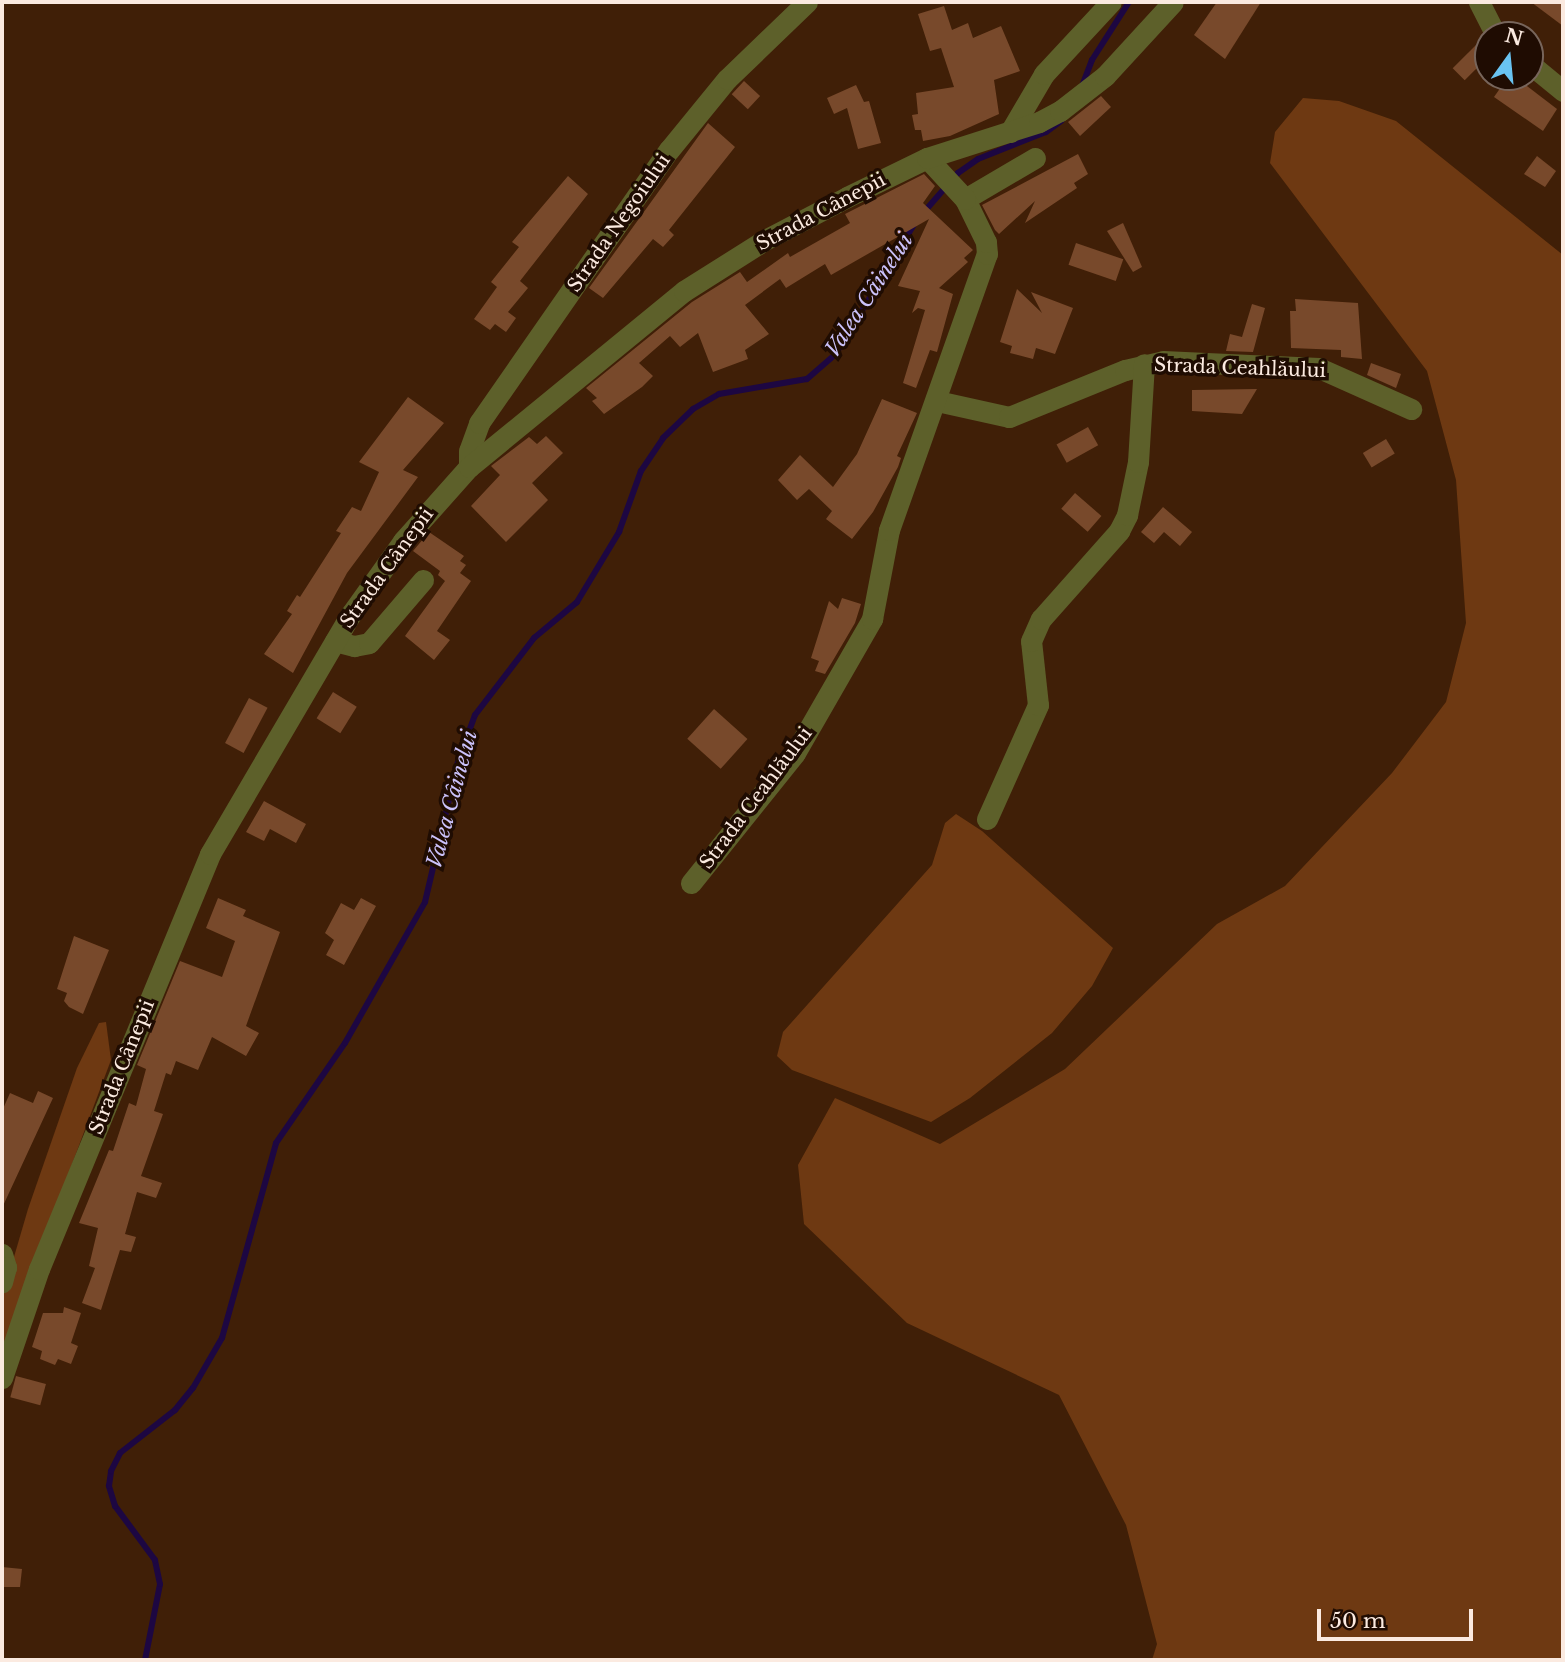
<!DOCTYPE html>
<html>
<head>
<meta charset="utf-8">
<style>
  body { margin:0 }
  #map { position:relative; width:1565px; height:1662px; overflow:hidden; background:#401f07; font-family:"Libre Baskerville",serif }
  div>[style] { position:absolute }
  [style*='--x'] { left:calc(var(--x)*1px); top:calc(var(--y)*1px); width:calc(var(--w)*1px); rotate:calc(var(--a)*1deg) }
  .green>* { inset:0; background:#6e3912 }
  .stream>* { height:6px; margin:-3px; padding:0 3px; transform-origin:3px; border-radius:3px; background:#1d0742 }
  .building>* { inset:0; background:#78492b; transform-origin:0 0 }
  .minor>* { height:21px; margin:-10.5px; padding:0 10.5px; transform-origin:10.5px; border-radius:10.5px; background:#5d602a }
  span { translate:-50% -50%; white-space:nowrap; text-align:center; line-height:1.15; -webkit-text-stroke:7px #1f0c02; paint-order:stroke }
  .street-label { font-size:19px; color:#fbeae0 }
  .water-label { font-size:21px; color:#cbc2fb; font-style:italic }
  .frame { position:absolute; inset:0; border:4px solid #fbeae0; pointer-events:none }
  .north { position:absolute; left:1474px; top:21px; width:70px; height:70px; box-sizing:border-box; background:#1f0c02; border:2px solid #77655b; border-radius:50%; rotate:15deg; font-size:19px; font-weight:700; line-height:28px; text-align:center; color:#fbeae0 }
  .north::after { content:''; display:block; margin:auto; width:24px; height:32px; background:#69c3f1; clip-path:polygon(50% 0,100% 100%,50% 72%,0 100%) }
  .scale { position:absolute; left:1317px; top:1609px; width:156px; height:32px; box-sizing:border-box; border:4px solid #fbeae0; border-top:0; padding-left:9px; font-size:21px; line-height:24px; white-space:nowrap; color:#fbeae0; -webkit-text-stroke:5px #1f0c02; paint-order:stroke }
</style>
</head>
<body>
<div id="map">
  <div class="green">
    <i style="clip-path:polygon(1303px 98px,1339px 101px,1396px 121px,1563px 255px,1563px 1660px,1152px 1660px,1157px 1644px,1126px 1525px,1059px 1395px,907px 1323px,804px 1224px,798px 1165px,835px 1098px,940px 1144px,1065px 1069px,1217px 924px,1285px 886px,1392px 773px,1446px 702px,1466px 623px,1456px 480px,1427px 371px,1270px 163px,1275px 132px)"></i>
    <i style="clip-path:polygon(956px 814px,982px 831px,1113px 948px,1092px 986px,1052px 1033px,970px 1098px,931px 1122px,792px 1070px,777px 1056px,783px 1032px,932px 865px,945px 823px)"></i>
    <i style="clip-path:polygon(106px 1022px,111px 1060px,2px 1351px,2px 1298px,28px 1209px,77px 1068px,99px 1023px)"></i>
  </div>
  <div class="stream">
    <i style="--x:1082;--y:86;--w:28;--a:-69"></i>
    <i style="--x:1092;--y:60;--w:69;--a:-57.5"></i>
    <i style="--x:924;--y:212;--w:52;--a:-48.9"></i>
    <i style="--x:958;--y:173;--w:24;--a:-35"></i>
    <i style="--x:978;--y:159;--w:73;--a:-21.7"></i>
    <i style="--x:1046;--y:132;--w:19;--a:-36"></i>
    <i style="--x:145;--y:1660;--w:77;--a:-78.8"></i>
    <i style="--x:160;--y:1584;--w:25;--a:-102"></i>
    <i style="--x:155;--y:1560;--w:67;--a:-126.5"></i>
    <i style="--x:115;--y:1506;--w:21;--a:-107"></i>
    <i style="--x:109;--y:1486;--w:15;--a:-82"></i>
    <i style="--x:111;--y:1471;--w:20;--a:-63"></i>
    <i style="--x:120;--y:1453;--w:70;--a:-38"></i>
    <i style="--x:175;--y:1410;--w:28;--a:-51"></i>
    <i style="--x:193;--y:1388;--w:58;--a:-59.9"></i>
    <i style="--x:222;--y:1338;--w:202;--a:-74.5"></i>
    <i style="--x:276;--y:1143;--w:121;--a:-55.4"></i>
    <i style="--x:345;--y:1043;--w:162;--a:-60.4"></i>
    <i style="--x:425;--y:902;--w:145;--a:-76.8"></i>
    <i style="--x:458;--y:761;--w:49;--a:-69.7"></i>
    <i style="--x:475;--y:715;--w:97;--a:-52.5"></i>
    <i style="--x:534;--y:638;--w:56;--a:-39.9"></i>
    <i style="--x:577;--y:602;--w:82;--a:-59"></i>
    <i style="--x:619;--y:532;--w:65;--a:-70.2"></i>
    <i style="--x:641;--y:471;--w:40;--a:-56"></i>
    <i style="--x:663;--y:438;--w:42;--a:-44"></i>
    <i style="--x:693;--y:409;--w:30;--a:-30"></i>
    <i style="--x:719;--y:394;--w:89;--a:-9.7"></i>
    <i style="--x:807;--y:379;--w:37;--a:-41"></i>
    <i style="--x:835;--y:355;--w:154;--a:-58.8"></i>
  </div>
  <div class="building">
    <i style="clip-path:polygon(1217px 2px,1261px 2px,1225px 59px,1194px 35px)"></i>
    <i style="clip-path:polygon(1531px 2px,1563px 2px,1563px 26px)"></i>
    <i style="clip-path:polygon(944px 6px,952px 30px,968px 23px,973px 38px,1001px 26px,1020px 71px,994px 80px,999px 114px,950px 136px,923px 141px,921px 130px,915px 130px,912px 115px,918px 114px,916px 93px,954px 87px,941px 48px,930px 51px,918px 14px)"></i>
    <i style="left:1476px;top:45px;width:17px;height:33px;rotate:45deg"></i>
    <i style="clip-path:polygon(1508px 77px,1515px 77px,1557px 109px,1543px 131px,1494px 97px)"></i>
    <i style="left:744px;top:81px;width:22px;height:18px;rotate:43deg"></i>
    <i style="clip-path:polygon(856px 85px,864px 102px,869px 101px,881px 143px,858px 149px,847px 108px,834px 114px,827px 98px)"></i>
    <i style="clip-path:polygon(1101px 96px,1111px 107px,1080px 136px,1068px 122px)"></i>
    <i style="clip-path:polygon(708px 123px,735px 147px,669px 230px,674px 235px,663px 247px,653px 239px,603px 298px,589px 288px)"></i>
    <i style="clip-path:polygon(1078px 154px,1088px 174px,1074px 183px,1077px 188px,1025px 223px,1035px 201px,999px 234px,995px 230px,982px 205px)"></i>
    <i style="clip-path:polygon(1537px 156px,1556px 171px,1545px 187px,1524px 174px)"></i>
    <i style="clip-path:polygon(924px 174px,935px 186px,923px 203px,973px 250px,964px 258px,968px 262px,939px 288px,953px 294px,937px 352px,930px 350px,916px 388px,903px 383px,925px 310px,918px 308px,912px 313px,920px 291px,898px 286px,929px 219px,831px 275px,825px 264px,786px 288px,780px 279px,745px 305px,769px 334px,745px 350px,748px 359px,713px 372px,698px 333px,680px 347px,670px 336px,639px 363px,653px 376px,642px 387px,604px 414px,592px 401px,597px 398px,586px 388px,692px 302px,740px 272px,747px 282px,788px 253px,790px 257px,850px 223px,845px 214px)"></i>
    <i style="clip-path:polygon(568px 176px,588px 194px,520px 281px,528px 288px,508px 312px,516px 318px,506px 332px,495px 324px,490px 330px,474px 319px,497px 287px,491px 282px,519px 247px,512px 242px)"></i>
    <i style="clip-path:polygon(1123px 223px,1142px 267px,1133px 272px,1107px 231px)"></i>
    <i style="left:1076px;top:243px;width:50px;height:23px;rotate:19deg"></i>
    <i style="clip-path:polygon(1017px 289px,1042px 313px,1031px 292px,1073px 308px,1055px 354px,1036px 348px,1033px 359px,1010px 353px,1012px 346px,1000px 342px)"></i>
    <i style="clip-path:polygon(1295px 299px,1358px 303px,1362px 359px,1341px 357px,1341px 350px,1291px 348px,1290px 311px,1296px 311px)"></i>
    <i style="clip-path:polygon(1252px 304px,1265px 308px,1253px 352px,1226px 351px,1230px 334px,1242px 337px)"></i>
    <i style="clip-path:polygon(1371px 363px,1401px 374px,1396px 388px,1367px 375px)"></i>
    <i style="clip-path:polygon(1257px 389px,1242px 414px,1192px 411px,1192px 390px)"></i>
    <i style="clip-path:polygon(408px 397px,444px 423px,403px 470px,418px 477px,347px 573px,293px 673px,264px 654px,292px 614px,287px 611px,297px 595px,300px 597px,341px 533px,336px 531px,352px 507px,361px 511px,379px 472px,359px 462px)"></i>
    <i style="clip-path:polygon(882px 399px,917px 413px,897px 456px,901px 458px,898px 467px,873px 512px,852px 539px,826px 519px,832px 511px,809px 489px,797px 500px,778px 480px,800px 455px,833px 487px,857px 454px)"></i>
    <i style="left:1088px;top:427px;width:21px;height:36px;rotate:61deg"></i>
    <i style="clip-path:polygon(546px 436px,563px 453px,532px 483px,548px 500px,506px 542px,471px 506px,500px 475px,491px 466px,529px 437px,537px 444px)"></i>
    <i style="left:1386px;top:439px;width:17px;height:27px;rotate:59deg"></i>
    <i style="left:1075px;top:493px;width:35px;height:21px;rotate:41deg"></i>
    <i style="clip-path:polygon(1163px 507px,1192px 532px,1180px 546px,1164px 532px,1154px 543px,1141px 532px)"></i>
    <i style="clip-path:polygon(429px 532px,464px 556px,460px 561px,466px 565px,460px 573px,471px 581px,437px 631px,450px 640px,434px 660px,405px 636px,445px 581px,438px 575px,440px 571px,413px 551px)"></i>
    <i style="clip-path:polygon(842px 598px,861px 604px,855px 623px,825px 674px,815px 671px,819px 661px,811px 658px,829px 601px,838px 609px)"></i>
    <i style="left:333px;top:692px;width:28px;height:31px;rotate:32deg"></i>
    <i style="left:249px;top:698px;width:21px;height:51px;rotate:28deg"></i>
    <i style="left:714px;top:709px;width:45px;height:40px;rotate:42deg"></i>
    <i style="clip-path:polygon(264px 801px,306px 824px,296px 843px,270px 829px,264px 841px,246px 832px)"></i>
    <i style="clip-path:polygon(218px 898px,246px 910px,243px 916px,280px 932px,246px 1026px,259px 1033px,246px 1056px,212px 1037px,198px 1070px,176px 1061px,171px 1075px,166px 1073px,154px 1111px,163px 1114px,141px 1176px,162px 1183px,156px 1198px,137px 1192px,125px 1234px,136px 1237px,131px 1252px,120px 1250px,101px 1310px,82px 1303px,95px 1268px,89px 1266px,98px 1228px,79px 1223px,109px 1150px,113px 1151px,129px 1103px,136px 1106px,146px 1069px,137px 1065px,180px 961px,222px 977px,235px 941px,206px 928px)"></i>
    <i style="clip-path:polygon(361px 898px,376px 906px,344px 965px,326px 955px,334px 940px,325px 933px,341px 903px,354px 910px)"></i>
    <i style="clip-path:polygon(74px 936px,109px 950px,83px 1014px,69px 1007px,64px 1001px,67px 993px,57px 989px)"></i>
    <i style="clip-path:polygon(38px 1091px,53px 1098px,2px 1208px,2px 1111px,10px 1093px,33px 1103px)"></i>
    <i style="clip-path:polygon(64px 1307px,81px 1313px,71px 1343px,78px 1346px,71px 1364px,58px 1359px,55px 1365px,40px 1359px,42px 1351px,32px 1347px,43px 1313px,63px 1313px)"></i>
    <i style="left:16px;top:1376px;width:31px;height:22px;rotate:15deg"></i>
    <i style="clip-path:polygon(2px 1567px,22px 1569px,20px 1587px,2px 1587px)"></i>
  </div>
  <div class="minor">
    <i style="--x:1479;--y:2;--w:37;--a:63"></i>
    <i style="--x:1530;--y:64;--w:43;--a:39.3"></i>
    <i style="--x:1010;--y:132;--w:67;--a:-59.6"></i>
    <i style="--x:1044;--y:74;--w:98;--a:-47.1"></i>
    <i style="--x:965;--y:199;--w:81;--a:-30.4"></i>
    <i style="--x:937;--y:401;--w:74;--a:12.5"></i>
    <i style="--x:1009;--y:417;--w:125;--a:-22.1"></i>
    <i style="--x:1125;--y:370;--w:39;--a:-13"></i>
    <i style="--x:1163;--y:361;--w:156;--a:2.6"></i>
    <i style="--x:1319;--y:368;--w:101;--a:24"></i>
    <i style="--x:469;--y:467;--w:16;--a:-90"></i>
    <i style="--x:469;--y:451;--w:30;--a:-70"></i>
    <i style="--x:479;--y:423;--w:333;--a:-55.2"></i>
    <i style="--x:669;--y:150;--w:92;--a:-50.8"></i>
    <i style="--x:727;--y:79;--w:111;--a:-43.9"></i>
    <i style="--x:335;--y:641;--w:20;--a:15"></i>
    <i style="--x:354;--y:646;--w:15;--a:-11"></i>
    <i style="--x:369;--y:643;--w:83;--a:-49.4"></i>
    <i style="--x:987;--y:819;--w:125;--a:-65.9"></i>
    <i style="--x:1038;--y:705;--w:64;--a:-96.2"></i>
    <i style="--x:1031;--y:641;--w:24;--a:-66"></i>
    <i style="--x:1041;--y:619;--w:118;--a:-48.4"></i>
    <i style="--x:1119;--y:531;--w:18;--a:-63"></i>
    <i style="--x:1127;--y:515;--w:54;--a:-78.3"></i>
    <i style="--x:1138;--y:462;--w:98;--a:-86.5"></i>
    <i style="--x:691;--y:883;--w:166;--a:-51.3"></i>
    <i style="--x:795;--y:753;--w:155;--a:-60.1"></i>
    <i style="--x:872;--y:619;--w:91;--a:-79.2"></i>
    <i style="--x:889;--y:530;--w:293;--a:-70.5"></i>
    <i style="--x:987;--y:254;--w:12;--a:-95"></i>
    <i style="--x:986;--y:242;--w:48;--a:-116"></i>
    <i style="--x:965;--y:199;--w:56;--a:-132.8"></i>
    <i style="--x:2;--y:1254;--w:14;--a:73"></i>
    <i style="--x:6;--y:1267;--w:16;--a:105"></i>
    <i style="--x:2;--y:1378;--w:115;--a:-71.3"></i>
    <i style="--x:39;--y:1269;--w:449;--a:-67.6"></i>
    <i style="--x:210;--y:854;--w:278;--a:-59.6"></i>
    <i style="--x:351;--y:614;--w:90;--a:-54.5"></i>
    <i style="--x:403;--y:541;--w:99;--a:-48.3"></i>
    <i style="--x:469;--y:467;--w:278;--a:-39.3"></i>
    <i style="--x:684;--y:291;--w:93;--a:-32.3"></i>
    <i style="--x:763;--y:241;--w:95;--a:-27.6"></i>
    <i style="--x:847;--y:197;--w:89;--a:-26"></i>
    <i style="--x:927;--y:158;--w:118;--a:-17.8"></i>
    <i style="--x:1039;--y:122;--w:24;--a:-28"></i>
    <i style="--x:1060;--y:111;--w:57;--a:-37.9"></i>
    <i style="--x:1105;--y:76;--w:100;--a:-47.4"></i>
  </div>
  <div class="street-label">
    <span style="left:821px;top:212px;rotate:-28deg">Strada Cânepii</span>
    <span style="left:619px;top:223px;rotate:-55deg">Strada Negoiului</span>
    <span style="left:1240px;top:368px;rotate:2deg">Strada Ceahlăului</span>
    <span style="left:387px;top:568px;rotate:-54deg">Strada Cânepii</span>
    <span style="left:756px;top:798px;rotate:-53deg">Strada Ceahlăului</span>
    <span style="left:122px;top:1067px;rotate:-68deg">Strada Cânepii</span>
  </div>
  <div class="water-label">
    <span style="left:869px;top:295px;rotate:-57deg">Valea Câinelui</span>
    <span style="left:452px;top:799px;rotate:-75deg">Valea Câinelui</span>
  </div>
  <div class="frame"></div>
  <div class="north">N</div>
  <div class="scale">50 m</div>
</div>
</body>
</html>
